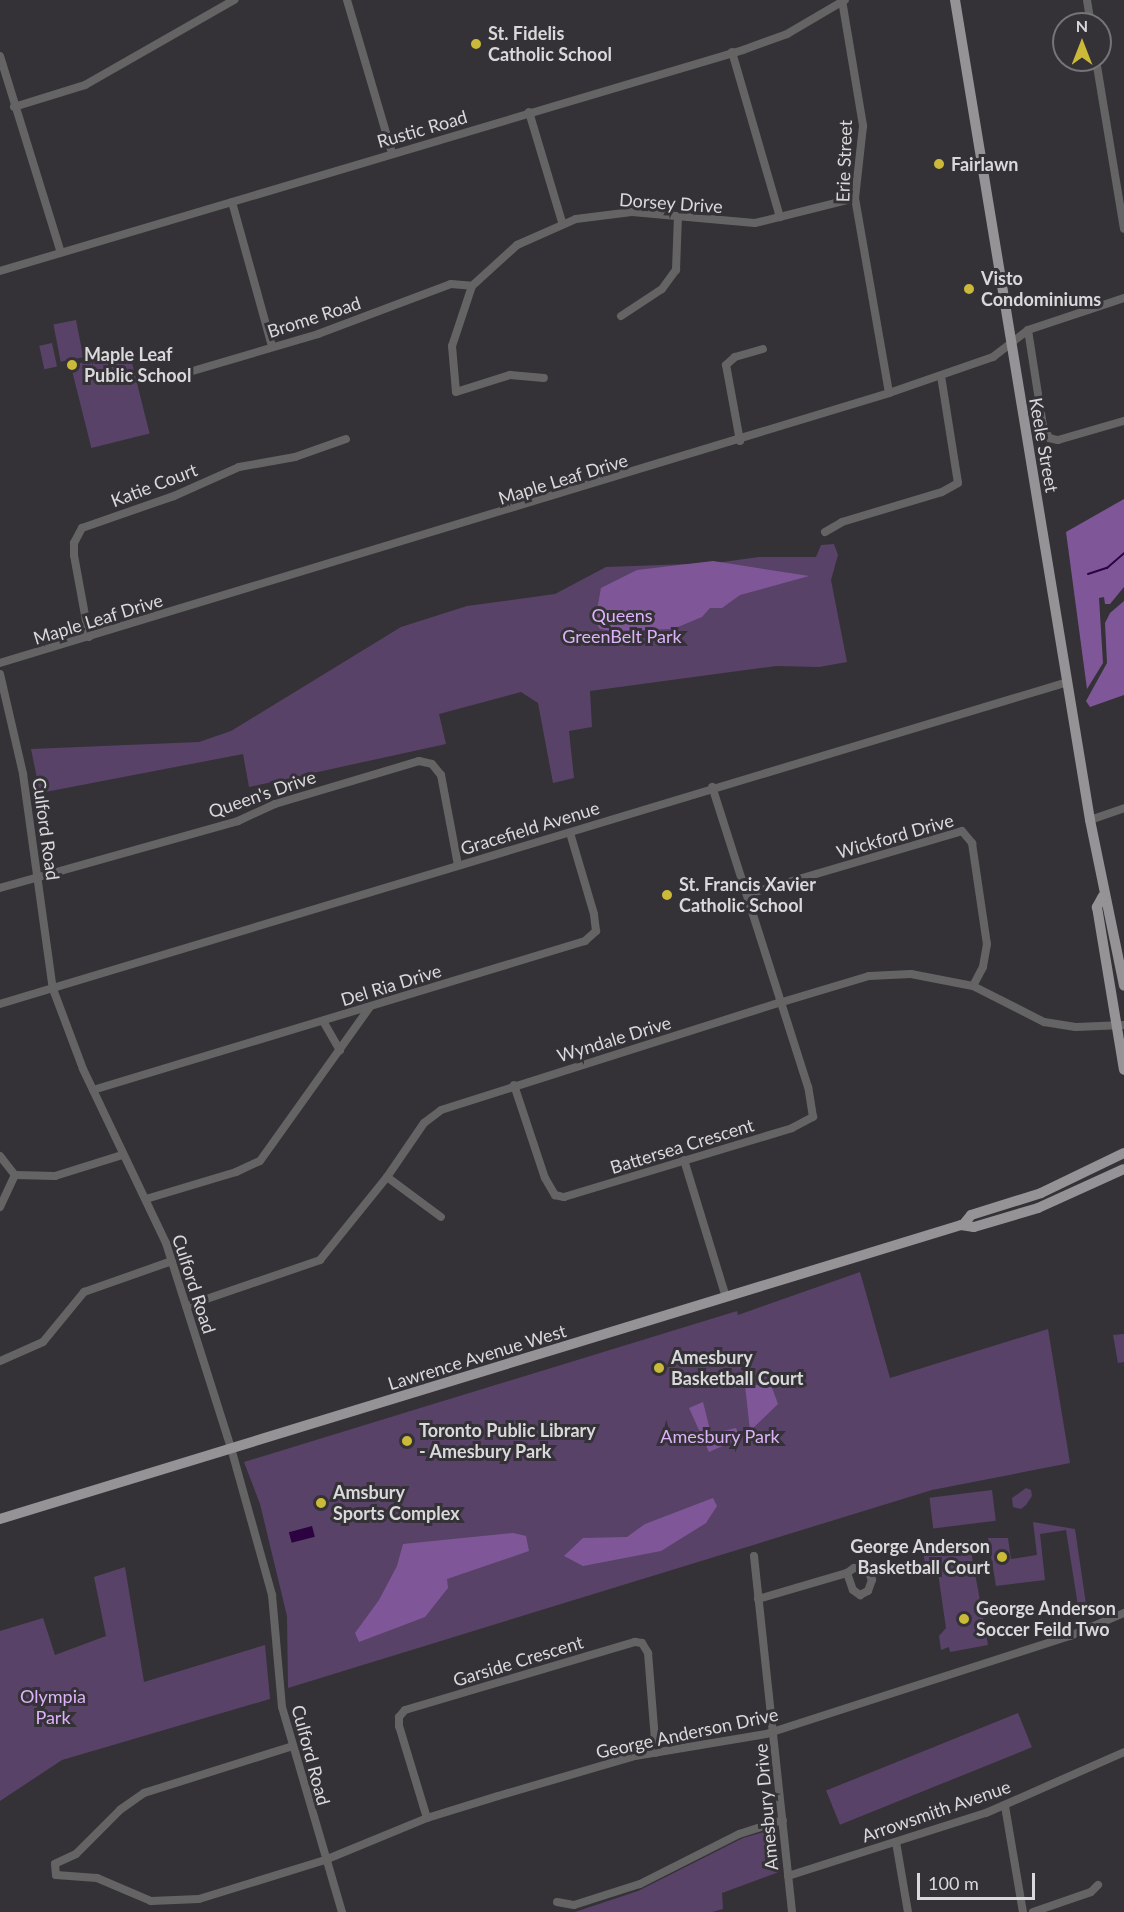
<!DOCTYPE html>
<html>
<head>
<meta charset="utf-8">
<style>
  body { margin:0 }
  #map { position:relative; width:1124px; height:1912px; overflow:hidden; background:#343236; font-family:Lato,sans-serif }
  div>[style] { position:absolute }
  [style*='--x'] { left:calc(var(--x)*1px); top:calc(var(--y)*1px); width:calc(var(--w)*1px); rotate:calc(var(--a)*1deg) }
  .green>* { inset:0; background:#594268; transform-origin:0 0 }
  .forest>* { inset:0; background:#7f5798 }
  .water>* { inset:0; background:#2c0240; transform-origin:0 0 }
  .stream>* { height:2px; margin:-1px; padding:0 1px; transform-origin:1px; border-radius:1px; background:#2c0240 }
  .minor>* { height:8px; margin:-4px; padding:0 4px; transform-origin:4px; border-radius:4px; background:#656465 }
  .major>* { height:10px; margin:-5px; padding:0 5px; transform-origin:5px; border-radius:5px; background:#959396 }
  .dots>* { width:16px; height:16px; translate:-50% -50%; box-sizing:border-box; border:3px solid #343236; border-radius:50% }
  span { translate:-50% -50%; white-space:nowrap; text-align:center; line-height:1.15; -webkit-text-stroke:6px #343236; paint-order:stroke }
  .poi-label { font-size:18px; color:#d9d8da; font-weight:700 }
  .left { translate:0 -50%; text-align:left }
  .right { translate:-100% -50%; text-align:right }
  .street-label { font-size:18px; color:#d9d8da }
  .park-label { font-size:18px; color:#deb2fb }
  .north { position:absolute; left:1052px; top:12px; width:60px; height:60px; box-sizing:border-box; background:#343236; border:2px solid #767478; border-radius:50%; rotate:0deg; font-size:16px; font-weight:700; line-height:24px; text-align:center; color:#d9d8da }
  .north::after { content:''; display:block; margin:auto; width:21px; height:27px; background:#cbba39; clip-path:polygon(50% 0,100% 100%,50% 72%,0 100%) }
  .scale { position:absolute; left:917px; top:1873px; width:118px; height:27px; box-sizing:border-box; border:3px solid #d9d8da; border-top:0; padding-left:8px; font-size:18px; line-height:21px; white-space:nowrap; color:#d9d8da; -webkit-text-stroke:4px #343236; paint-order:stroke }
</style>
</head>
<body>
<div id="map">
  <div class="green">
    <i style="left:76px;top:320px;width:38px;height:23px;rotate:79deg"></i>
    <i style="left:52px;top:343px;width:24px;height:13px;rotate:78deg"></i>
    <i style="left:129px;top:351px;width:85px;height:60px;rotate:76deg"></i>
    <i style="clip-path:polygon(834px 544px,838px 555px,831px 580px,847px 662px,819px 667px,776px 666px,590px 691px,592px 727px,569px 731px,574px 778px,553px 783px,538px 703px,521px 692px,439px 714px,446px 744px,249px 787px,243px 754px,40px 793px,31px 749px,199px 742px,231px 731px,401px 627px,467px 606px,555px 594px,606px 567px,715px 563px,759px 557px,816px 557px,821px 545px)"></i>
    <i style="clip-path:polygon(860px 1272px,890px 1378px,1048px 1329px,1070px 1463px,932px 1490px,288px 1688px,287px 1616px,260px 1504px,244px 1462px,737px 1311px,738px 1315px)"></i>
    <i style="clip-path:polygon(1124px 1334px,1124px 1362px,1118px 1363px,1113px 1335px)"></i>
    <i style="clip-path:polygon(1026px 1488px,1031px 1490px,1032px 1496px,1026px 1505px,1021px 1509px,1013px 1507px,1012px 1498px)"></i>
    <i style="left:992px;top:1490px;width:31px;height:63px;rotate:83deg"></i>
    <i style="clip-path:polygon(1033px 1522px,1075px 1529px,1086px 1604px,1078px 1606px,1066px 1530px,1040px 1534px,1045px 1580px,996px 1586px,988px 1538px,1008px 1538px,1011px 1559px,1037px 1555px)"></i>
    <i style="clip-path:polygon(969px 1540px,988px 1645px,950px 1652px,949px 1647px,941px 1650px,939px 1636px,946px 1628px,937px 1566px,929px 1568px,925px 1562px,922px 1548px)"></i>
    <i style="clip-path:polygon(125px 1567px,144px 1682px,265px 1645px,270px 1699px,62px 1760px,0 1801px,0 1631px,43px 1618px,55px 1655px,106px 1636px,94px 1577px)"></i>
    <i style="left:1018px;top:1713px;width:37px;height:207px;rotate:68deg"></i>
    <i style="clip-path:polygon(775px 1829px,779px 1872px,722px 1893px,723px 1909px,712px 1912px,575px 1912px,638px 1891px,743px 1838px)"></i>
  </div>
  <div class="forest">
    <i style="clip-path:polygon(1124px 499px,1124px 587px,1110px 604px,1105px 604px,1104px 597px,1099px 598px,1103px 663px,1087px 689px,1066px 532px)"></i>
    <i style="clip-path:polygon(713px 561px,809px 576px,740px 595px,722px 608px,710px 608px,702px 617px,673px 629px,613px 631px,600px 629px,595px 621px,601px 588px,637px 570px)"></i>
    <i style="clip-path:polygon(1124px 601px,1124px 695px,1090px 707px,1086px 701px,1107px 663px,1105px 623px,1110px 613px)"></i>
    <i style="clip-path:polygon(745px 1385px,771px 1385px,778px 1404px,750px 1431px)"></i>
    <i style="clip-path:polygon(703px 1402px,711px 1434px,736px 1428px,740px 1438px,709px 1452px,689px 1408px)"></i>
    <i style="clip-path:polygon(713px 1498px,717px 1506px,706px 1523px,661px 1551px,583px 1566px,564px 1556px,583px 1538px,627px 1537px,645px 1524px)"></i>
    <i style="clip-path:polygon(513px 1533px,526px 1536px,529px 1551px,447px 1579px,448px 1588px,425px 1617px,359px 1642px,355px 1633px,379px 1600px,397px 1566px,403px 1544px)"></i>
  </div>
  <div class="water">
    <i style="left:312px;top:1526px;width:11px;height:24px;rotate:75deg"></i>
  </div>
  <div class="stream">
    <i style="--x:1088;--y:574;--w:20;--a:-18"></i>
    <i style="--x:1107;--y:568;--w:23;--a:-41"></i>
  </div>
  <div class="minor">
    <i style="--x:347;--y:0;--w:159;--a:73.6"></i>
    <i style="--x:842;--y:0;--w:128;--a:80.5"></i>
    <i style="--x:863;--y:126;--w:72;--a:96.3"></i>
    <i style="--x:855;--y:198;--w:198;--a:80.1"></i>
    <i style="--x:1087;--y:0;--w:24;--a:81"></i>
    <i style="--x:732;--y:52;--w:172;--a:73.8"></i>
    <i style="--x:0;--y:56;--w:206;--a:72.8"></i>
    <i style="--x:1096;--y:60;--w:171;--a:80.6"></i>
    <i style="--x:14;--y:107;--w:74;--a:-17.2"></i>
    <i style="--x:85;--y:85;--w:172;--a:-29.7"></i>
    <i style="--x:529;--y:112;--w:115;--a:73.3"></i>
    <i style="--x:232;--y:202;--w:149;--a:74.5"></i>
    <i style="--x:0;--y:271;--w:775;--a:-16.56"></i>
    <i style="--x:743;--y:50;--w:47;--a:-20"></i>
    <i style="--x:787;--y:34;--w:67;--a:-30.4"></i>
    <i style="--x:472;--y:286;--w:61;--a:-42.3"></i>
    <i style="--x:517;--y:245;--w:64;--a:-23.8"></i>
    <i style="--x:576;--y:219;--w:56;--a:-7.1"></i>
    <i style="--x:632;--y:212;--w:123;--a:5.1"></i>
    <i style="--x:755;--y:223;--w:103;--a:-14"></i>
    <i style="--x:472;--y:286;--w:63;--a:108.4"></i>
    <i style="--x:452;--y:346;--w:46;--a:85"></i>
    <i style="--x:456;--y:392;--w:57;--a:-17.5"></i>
    <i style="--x:510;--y:375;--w:34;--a:5"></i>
    <i style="--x:621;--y:316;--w:49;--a:-33.4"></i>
    <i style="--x:662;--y:289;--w:24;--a:-54"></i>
    <i style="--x:676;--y:270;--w:54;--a:-87.9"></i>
    <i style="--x:1028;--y:330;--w:97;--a:81.1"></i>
    <i style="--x:1043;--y:426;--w:13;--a:63"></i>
    <i style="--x:1049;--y:438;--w:9;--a:13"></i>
    <i style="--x:1058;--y:440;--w:69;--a:-16.1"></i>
    <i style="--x:162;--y:380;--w:163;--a:-16.4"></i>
    <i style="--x:318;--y:334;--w:142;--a:-20.6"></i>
    <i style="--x:451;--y:284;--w:21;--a:5"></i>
    <i style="--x:740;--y:441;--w:77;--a:-100.4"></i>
    <i style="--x:726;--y:365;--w:12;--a:-42"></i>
    <i style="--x:735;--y:357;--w:29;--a:-16"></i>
    <i style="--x:825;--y:532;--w:20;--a:-30"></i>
    <i style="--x:842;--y:522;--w:104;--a:-16.7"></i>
    <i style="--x:942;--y:492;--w:18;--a:-29"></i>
    <i style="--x:958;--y:483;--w:108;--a:-99"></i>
    <i style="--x:89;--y:637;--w:83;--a:-100.4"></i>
    <i style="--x:74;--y:555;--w:12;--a:-90"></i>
    <i style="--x:74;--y:543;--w:17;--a:-62"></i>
    <i style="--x:82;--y:528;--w:97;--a:-19.2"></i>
    <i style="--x:174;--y:496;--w:71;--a:-24"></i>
    <i style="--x:239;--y:467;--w:57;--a:-10.1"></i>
    <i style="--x:295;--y:457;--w:54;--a:-19.4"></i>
    <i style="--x:0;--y:663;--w:929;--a:-16.89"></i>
    <i style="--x:889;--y:393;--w:110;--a:-19.1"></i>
    <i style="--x:993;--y:357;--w:44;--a:-37.6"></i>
    <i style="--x:1028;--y:330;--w:101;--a:-18.4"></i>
    <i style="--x:0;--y:674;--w:103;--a:77"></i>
    <i style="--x:23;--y:774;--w:217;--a:82.1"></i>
    <i style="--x:53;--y:989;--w:85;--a:69.4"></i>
    <i style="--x:83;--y:1069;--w:193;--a:64.5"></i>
    <i style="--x:166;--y:1243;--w:215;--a:72.4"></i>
    <i style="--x:231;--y:1448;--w:153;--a:74.4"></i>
    <i style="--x:272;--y:1595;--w:112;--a:84.9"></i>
    <i style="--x:282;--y:1707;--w:214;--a:73.7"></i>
    <i style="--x:1090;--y:820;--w:36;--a:-19"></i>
    <i style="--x:0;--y:888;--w:247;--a:-15.7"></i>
    <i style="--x:238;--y:821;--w:41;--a:-24.7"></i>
    <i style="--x:275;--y:804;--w:150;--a:-16.6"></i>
    <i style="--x:419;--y:761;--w:13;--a:13"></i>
    <i style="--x:432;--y:764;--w:14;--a:51"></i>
    <i style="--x:441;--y:775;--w:92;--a:79.3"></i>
    <i style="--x:748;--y:894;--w:223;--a:-16.4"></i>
    <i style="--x:962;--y:831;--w:16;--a:50"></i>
    <i style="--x:972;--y:843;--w:102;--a:81.6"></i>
    <i style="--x:987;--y:944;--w:23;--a:100"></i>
    <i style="--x:983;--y:967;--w:21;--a:118"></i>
    <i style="--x:0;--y:1004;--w:1115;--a:-16.78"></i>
    <i style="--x:323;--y:1021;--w:34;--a:60"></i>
    <i style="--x:514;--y:1085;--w:98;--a:71.6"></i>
    <i style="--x:545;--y:1178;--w:20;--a:60"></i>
    <i style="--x:555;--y:1195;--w:9;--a:13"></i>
    <i style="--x:564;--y:1197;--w:238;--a:-16.8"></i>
    <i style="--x:792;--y:1128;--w:24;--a:-28"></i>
    <i style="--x:813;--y:1117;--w:30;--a:-99"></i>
    <i style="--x:808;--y:1087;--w:315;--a:-107.7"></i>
    <i style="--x:93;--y:1090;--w:514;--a:-16.85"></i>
    <i style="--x:585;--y:941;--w:15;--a:-42"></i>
    <i style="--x:596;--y:931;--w:17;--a:-97"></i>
    <i style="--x:594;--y:914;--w:84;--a:-106.5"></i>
    <i style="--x:0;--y:1156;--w:24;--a:52"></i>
    <i style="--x:684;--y:1160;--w:143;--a:73"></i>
    <i style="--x:15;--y:1175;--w:40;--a:1.4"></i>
    <i style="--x:55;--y:1176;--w:70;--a:-17.4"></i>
    <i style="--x:387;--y:1177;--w:67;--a:36.5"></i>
    <i style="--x:146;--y:1199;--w:94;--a:-16.7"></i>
    <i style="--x:236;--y:1172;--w:26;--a:-25"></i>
    <i style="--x:260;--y:1161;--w:189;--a:-54.5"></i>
    <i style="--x:0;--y:1207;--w:35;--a:-65"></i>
    <i style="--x:186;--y:1306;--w:142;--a:-18.9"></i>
    <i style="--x:320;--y:1260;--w:107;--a:-51.1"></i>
    <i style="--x:387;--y:1177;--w:65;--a:-55.6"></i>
    <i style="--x:424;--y:1123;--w:21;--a:-37"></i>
    <i style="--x:441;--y:1110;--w:355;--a:-17.6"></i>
    <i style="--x:779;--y:1003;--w:94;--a:-16.7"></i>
    <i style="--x:869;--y:976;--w:42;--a:-2.7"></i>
    <i style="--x:911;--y:974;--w:63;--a:11"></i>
    <i style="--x:973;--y:986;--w:80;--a:26.9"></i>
    <i style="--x:1044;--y:1022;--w:32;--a:9"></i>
    <i style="--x:1076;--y:1027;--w:48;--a:-2.4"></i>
    <i style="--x:0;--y:1361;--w:47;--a:-23.8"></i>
    <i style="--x:43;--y:1342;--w:65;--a:-50.6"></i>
    <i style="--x:84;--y:1292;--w:93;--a:-19.4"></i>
    <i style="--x:754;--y:1556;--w:358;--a:83.9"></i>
    <i style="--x:758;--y:1599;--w:93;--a:-16.3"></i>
    <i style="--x:847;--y:1573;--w:18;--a:71"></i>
    <i style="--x:853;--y:1590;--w:9;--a:36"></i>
    <i style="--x:860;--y:1595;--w:9;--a:-27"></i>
    <i style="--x:868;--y:1591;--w:12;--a:-70"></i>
    <i style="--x:872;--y:1580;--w:12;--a:-114"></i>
    <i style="--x:867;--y:1569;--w:13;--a:-176"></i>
    <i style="--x:854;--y:1568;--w:9;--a:144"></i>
    <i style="--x:293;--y:1746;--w:156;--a:162.5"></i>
    <i style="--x:144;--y:1793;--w:29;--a:145"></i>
    <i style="--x:120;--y:1810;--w:62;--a:135"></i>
    <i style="--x:76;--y:1854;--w:23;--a:155"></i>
    <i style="--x:55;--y:1864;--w:11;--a:85"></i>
    <i style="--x:56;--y:1875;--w:41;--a:4.2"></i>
    <i style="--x:97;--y:1878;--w:59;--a:23.1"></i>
    <i style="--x:151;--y:1901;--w:48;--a:-2.4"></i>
    <i style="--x:199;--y:1899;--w:132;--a:-17.2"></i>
    <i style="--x:325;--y:1860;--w:110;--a:-22.4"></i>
    <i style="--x:427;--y:1818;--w:74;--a:-17.2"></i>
    <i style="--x:498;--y:1796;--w:143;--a:-16.3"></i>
    <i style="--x:635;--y:1756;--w:133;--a:-9.5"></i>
    <i style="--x:766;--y:1734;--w:319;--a:-17.9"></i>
    <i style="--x:1070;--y:1636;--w:59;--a:-23.1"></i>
    <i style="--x:1005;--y:1806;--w:108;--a:80.4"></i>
    <i style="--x:427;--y:1818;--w:96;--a:-106.9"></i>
    <i style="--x:399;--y:1726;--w:9;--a:-90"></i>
    <i style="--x:399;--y:1717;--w:9;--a:-49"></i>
    <i style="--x:405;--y:1710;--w:240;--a:-16.5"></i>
    <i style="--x:635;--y:1642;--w:7;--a:8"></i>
    <i style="--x:642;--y:1643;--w:12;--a:59"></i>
    <i style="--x:648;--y:1653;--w:100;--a:85.4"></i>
    <i style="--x:896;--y:1842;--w:71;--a:80.3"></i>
    <i style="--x:788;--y:1876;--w:208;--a:-17.7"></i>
    <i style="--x:986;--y:1813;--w:151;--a:-23.8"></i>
    <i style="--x:557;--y:1902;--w:17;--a:10"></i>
    <i style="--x:574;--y:1905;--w:69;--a:-17.7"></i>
    <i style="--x:640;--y:1884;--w:111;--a:-26.8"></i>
    <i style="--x:739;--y:1834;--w:46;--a:-17.7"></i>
    <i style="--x:1033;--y:1912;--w:61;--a:-19"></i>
    <i style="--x:1091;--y:1892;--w:10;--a:-45"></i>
  </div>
  <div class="major">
    <i style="--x:955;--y:0;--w:831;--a:80.65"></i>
    <i style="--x:1090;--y:820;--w:169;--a:78.4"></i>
    <i style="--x:1103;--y:896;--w:13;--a:119"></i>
    <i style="--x:1097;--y:907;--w:165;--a:80.6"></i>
    <i style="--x:963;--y:1225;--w:13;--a:-51"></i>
    <i style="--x:971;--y:1215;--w:73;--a:-17.4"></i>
    <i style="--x:1041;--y:1193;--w:92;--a:-25.7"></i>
    <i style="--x:0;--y:1519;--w:1005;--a:-17.01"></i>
    <i style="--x:961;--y:1225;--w:13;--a:9"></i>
    <i style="--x:974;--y:1227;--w:67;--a:-16.5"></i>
    <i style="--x:1038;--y:1208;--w:94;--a:-24.4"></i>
  </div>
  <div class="dots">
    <i style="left:476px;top:44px;background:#cbba39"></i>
    <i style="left:939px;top:164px;background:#cbba39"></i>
    <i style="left:969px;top:289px;background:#cbba39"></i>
    <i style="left:72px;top:365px;background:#cbba39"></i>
    <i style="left:667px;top:895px;background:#cbba39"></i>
    <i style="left:659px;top:1368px;background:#cbba39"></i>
    <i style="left:407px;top:1441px;background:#cbba39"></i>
    <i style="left:321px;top:1503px;background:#cbba39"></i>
    <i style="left:1002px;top:1557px;background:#cbba39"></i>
    <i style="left:964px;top:1619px;background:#cbba39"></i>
  </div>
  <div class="poi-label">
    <span class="left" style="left:488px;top:44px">St. Fidelis<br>Catholic School</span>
    <span class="left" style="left:951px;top:164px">Fairlawn</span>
    <span class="left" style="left:981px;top:289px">Visto<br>Condominiums</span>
    <span class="left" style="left:84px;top:365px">Maple Leaf<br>Public School</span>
    <span class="left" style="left:679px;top:895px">St. Francis Xavier<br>Catholic School</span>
    <span class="left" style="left:671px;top:1368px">Amesbury<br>Basketball Court</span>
    <span class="left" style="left:419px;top:1441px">Toronto Public Library<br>- Amesbury Park</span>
    <span class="left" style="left:333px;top:1503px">Amsbury<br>Sports Complex</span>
    <span class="right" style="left:990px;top:1557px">George Anderson<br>Basketball Court</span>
    <span class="left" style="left:976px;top:1619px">George Anderson<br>Soccer Feild Two</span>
  </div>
  <div class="street-label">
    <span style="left:422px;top:129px;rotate:-16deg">Rustic Road</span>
    <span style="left:844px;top:161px;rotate:-88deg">Erie Street</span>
    <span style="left:671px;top:203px;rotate:4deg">Dorsey Drive</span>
    <span style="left:314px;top:317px;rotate:-18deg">Brome Road</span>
    <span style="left:1044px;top:445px;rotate:80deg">Keele Street</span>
    <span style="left:563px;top:479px;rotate:-17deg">Maple Leaf Drive</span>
    <span style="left:154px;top:485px;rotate:-21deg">Katie Court</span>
    <span style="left:98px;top:619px;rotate:-17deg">Maple Leaf Drive</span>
    <span style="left:262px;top:794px;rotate:-19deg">Queen's Drive</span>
    <span style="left:530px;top:828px;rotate:-17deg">Gracefield Avenue</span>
    <span style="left:46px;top:829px;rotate:82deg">Culford Road</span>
    <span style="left:895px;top:836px;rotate:-16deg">Wickford Drive</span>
    <span style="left:391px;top:985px;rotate:-17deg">Del Ria Drive</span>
    <span style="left:614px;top:1039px;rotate:-17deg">Wyndale Drive</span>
    <span style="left:682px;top:1146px;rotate:-17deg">Battersea Crescent</span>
    <span style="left:194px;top:1284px;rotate:72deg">Culford Road</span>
    <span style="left:477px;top:1357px;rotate:-17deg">Lawrence Avenue West</span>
    <span style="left:518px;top:1661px;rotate:-17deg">Garside Crescent</span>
    <span style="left:687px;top:1733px;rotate:-12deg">George Anderson Drive</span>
    <span style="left:311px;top:1755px;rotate:75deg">Culford Road</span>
    <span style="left:766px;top:1807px;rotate:-95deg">Amesbury Drive</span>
    <span style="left:936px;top:1811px;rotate:-19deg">Arrowsmith Avenue</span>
  </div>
  <div class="park-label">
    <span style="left:622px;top:626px">Queens<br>GreenBelt Park</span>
    <span style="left:720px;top:1436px">Amesbury Park</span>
    <span style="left:53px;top:1707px">Olympia<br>Park</span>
  </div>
  <div class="north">N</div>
  <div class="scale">100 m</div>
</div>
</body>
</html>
